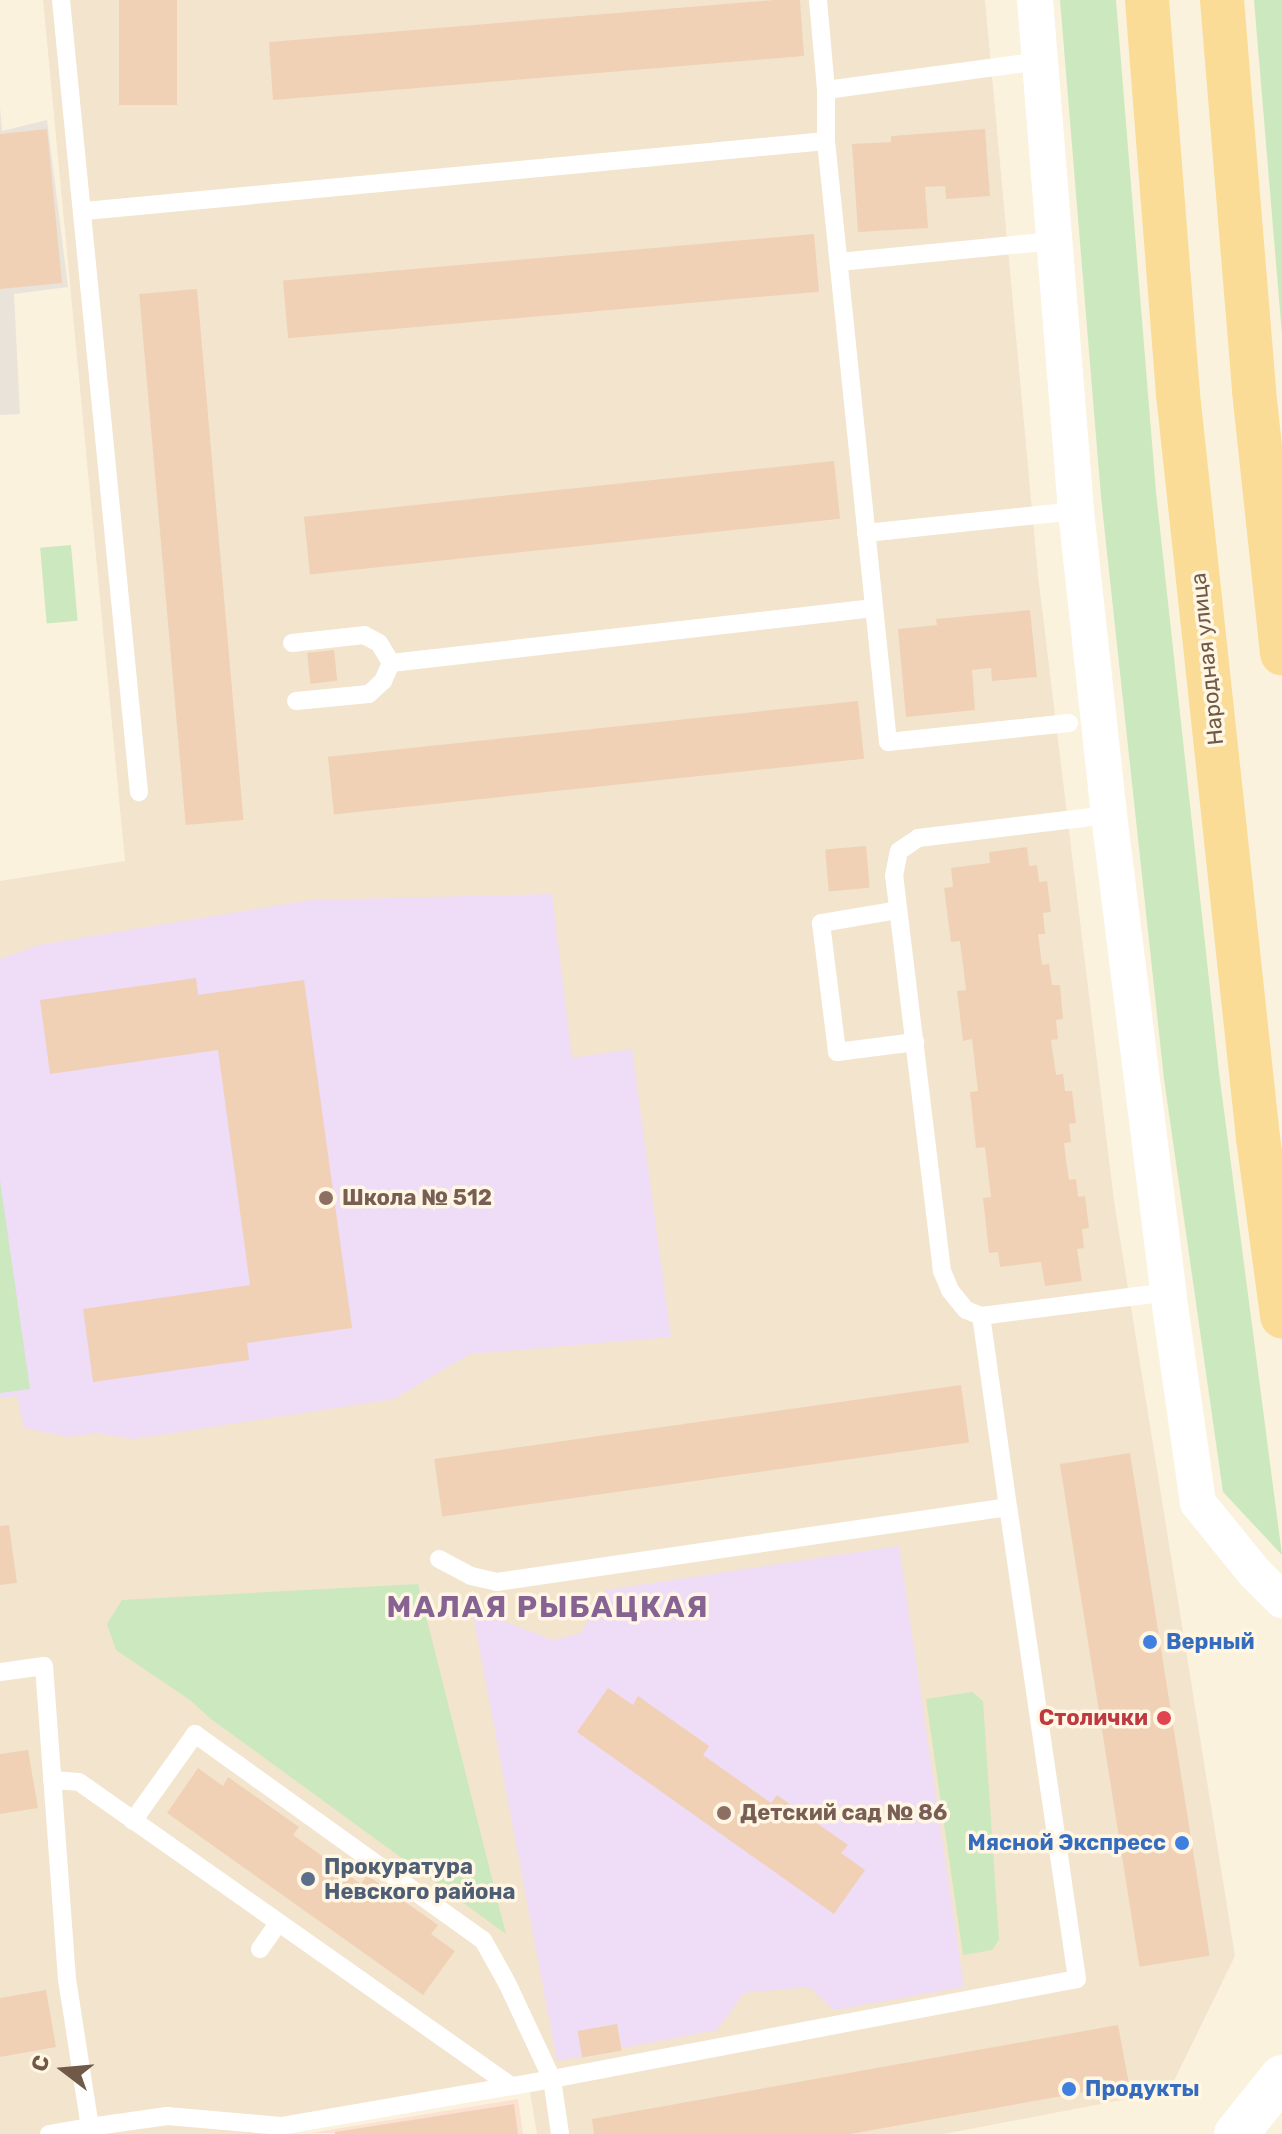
<!DOCTYPE html>
<html>
<head>
<meta charset="utf-8">
<style>
  body { margin:0 }
  #map { position:relative; width:1282px; height:2134px; overflow:hidden; background:#fbf2de; font-family:Rubik,sans-serif }
  div>[style] { position:absolute }
  [style*='--x'] { left:calc(var(--x)*1px); top:calc(var(--y)*1px); width:calc(var(--w)*1px); rotate:calc(var(--a)*1deg) }
  .residential>* { inset:0; background:#f3e4cd }
  .commercial>* { inset:0; background:#fce1d2 }
  .industrial>* { inset:0; background:#e9e3da }
  .education>* { inset:0; background:#efdcf7 }
  .green>* { inset:0; background:#cce8be; transform-origin:0 0 }
  .building>* { inset:0; background:#f0d1b6; transform-origin:0 0 }
  .lane>* { height:18px; margin:-9px; padding:0 9px; transform-origin:9px; border-radius:9px; background:#fff }
  .street>* { height:36px; margin:-18px; padding:0 18px; transform-origin:18px; border-radius:18px; background:#fff }
  .secondary>* { height:44px; margin:-22px; padding:0 22px; transform-origin:22px; border-radius:22px; background:#fff }
  .primary>* { height:44px; margin:-22px; padding:0 22px; transform-origin:22px; border-radius:22px; background:#fadc97 }
  .dots>* { width:22px; height:22px; translate:-50% -50%; box-sizing:border-box; border:4px solid #fff6e4; border-radius:50% }
  span { translate:-50% -50%; white-space:nowrap; text-align:center; line-height:1.15; -webkit-text-stroke:7px #fff6e4; paint-order:stroke }
  .street-label { font-size:22px; color:#715947 }
  .education-label { font-size:22px; color:#785e54; font-weight:700 }
  .left { translate:0 -50%; text-align:left }
  .shop-label { font-size:22px; color:#366cbe; font-weight:700 }
  .right { translate:-100% -50%; text-align:right }
  .health-label { font-size:22px; color:#be3a42; font-weight:700 }
  .service-label { font-size:22px; color:#4e5e75; font-weight:700 }
  .district-label { font-size:30px; color:#876394; font-weight:700; letter-spacing:2px }
  .north { position:absolute; left:24px; top:2030px; width:80px; height:80px; -webkit-text-stroke:6px #fff6e4; paint-order:stroke; rotate:286deg; font-size:22px; font-weight:700; line-height:32px; text-align:center; color:#715947 }
  .north::after { content:''; display:block; margin:auto; width:28px; height:36px; background:#715947; clip-path:polygon(50% 0,100% 100%,50% 72%,0 100%) }
</style>
</head>
<body>
<div id="map">
  <div class="residential">
    <i style="clip-path:polygon(43px 0,985px 0,1038px 575px,1114px 1201px,1235px 1956px,1169px 2091px,944px 2134px,537px 2134px,530px 2092px,288px 2134px,0 2134px,0 881px,125px 861px)"></i>
  </div>
  <div class="commercial">
    <i style="clip-path:polygon(518px 2099px,523px 2134px,311px 2133px)"></i>
  </div>
  <div class="industrial">
    <i style="clip-path:polygon(0 107px,2px 131px,47px 120px,68px 287px,14px 294px,20px 414px,0 415px)"></i>
  </div>
  <div class="education">
    <i style="clip-path:polygon(552px 894px,572px 1058px,632px 1049px,671px 1337px,470px 1354px,394px 1399px,133px 1439px,96px 1433px,68px 1437px,24px 1428px,17px 1396px,0 1398px,0 959px,39px 945px,311px 900px)"></i>
    <i style="clip-path:polygon(899px 1546px,964px 1987px,834px 2010px,809px 1987px,744px 1993px,717px 2030px,622px 2048px,617px 2024px,579px 2031px,583px 2056px,557px 2061px,472px 1609px,553px 1640px,581px 1633px,606px 1590px)"></i>
  </div>
  <div class="green">
    <i style="clip-path:polygon(1060px 0,1116px 0,1156px 492px,1219px 1072px,1282px 1555px,1223px 1492px,1164px 1079px,1101px 497px)"></i>
    <i style="clip-path:polygon(1254px 0,1282px 0,1282px 335px)"></i>
    <i style="left:71px;top:545px;width:76px;height:31px;rotate:85deg"></i>
    <i style="clip-path:polygon(0 1180px,30px 1389px,0 1393px)"></i>
    <i style="clip-path:polygon(418px 1584px,506px 1934px,211px 1719px,190px 1700px,116px 1650px,107px 1624px,122px 1600px)"></i>
    <i style="clip-path:polygon(972px 1692px,983px 1701px,999px 1940px,992px 1950px,963px 1955px,926px 1699px)"></i>
  </div>
  <div class="building">
    <i style="left:119px;top:0;width:58px;height:105px"></i>
    <i style="clip-path:polygon(774px 0,800px 0,804px 56px,273px 100px,269px 42px)"></i>
    <i style="clip-path:polygon(47px 129px,62px 283px,0 289px,0 134px)"></i>
    <i style="clip-path:polygon(985px 129px,990px 196px,946px 199px,945px 186px,925px 187px,928px 228px,858px 232px,852px 144px,891px 142px,891px 136px)"></i>
    <i style="left:814px;top:234px;width:58px;height:533px;rotate:85deg"></i>
    <i style="left:197px;top:289px;width:533px;height:58px;rotate:85deg"></i>
    <i style="left:834px;top:461px;width:58px;height:533px;rotate:84deg"></i>
    <i style="clip-path:polygon(1030px 610px,1037px 677px,992px 681px,991px 668px,972px 670px,975px 710px,906px 717px,898px 629px,937px 625px,936px 619px)"></i>
    <i style="left:334px;top:650px;width:31px;height:27px;rotate:84deg"></i>
    <i style="left:858px;top:701px;width:58px;height:533px;rotate:84deg"></i>
    <i style="left:866px;top:846px;width:42px;height:41px;rotate:85deg"></i>
    <i style="clip-path:polygon(1027px 847px,1029px 866px,1037px 865px,1039px 882px,1047px 881px,1051px 912px,1043px 913px,1045px 934px,1038px 934px,1042px 965px,1049px 964px,1052px 985px,1060px 985px,1063px 1019px,1056px 1020px,1058px 1039px,1051px 1040px,1056px 1075px,1063px 1074px,1065px 1091px,1072px 1091px,1076px 1123px,1069px 1124px,1071px 1142px,1064px 1143px,1066px 1160px,1069px 1180px,1076px 1179px,1078px 1197px,1085px 1196px,1089px 1228px,1082px 1229px,1084px 1248px,1077px 1249px,1082px 1281px,1045px 1286px,1041px 1262px,1000px 1267px,998px 1252px,989px 1253px,983px 1198px,991px 1197px,985px 1147px,976px 1148px,970px 1092px,978px 1091px,976px 1074px,972px 1039px,963px 1041px,957px 991px,966px 990px,960px 941px,951px 942px,944px 888px,953px 887px,951px 868px,990px 863px,989px 852px)"></i>
    <i style="clip-path:polygon(196px 978px,198px 995px,304px 980px,352px 1328px,247px 1343px,249px 1360px,93px 1382px,83px 1309px,250px 1285px,218px 1050px,50px 1074px,40px 1000px)"></i>
    <i style="left:961px;top:1385px;width:58px;height:532px;rotate:82deg"></i>
    <i style="left:1130px;top:1453px;width:509px;height:71px;rotate:81deg"></i>
    <i style="clip-path:polygon(9px 1525px,17px 1583px,0 1585px,0 1526px)"></i>
    <i style="clip-path:polygon(608px 1688px,633px 1705px,638px 1696px,709px 1746px,703px 1755px,771px 1803px,777px 1795px,848px 1845px,841px 1853px,865px 1870px,834px 1914px,577px 1732px)"></i>
    <i style="clip-path:polygon(28px 1750px,38px 1808px,0 1814px,0 1754px)"></i>
    <i style="clip-path:polygon(198px 1768px,223px 1786px,228px 1777px,299px 1827px,293px 1835px,361px 1884px,367px 1875px,438px 1925px,431px 1934px,455px 1951px,423px 1995px,167px 1813px)"></i>
    <i style="clip-path:polygon(46px 1990px,56px 2047px,0 2057px,0 1998px)"></i>
    <i style="left:617px;top:2024px;width:27px;height:40px;rotate:80deg"></i>
    <i style="clip-path:polygon(1118px 2025px,1129px 2084px,850px 2134px,594px 2134px,592px 2119px)"></i>
    <i style="clip-path:polygon(514px 2104px,518px 2134px,335px 2134px,335px 2132px)"></i>
  </div>
  <div class="lane">
    <i style="--x:61;--y:0;--w:796;--a:84.38"></i>
    <i style="--x:818;--y:0;--w:90;--a:84.9"></i>
    <i style="--x:826;--y:141;--w:604;--a:84.11"></i>
    <i style="--x:888;--y:742;--w:182;--a:-6"></i>
    <i style="--x:85;--y:211;--w:744;--a:-5.4"></i>
    <i style="--x:826;--y:141;--w:51;--a:-90"></i>
    <i style="--x:826;--y:90;--w:216;--a:-7.7"></i>
    <i style="--x:839;--y:262;--w:215;--a:-5.6"></i>
    <i style="--x:866;--y:533;--w:211;--a:-6"></i>
    <i style="--x:292;--y:643;--w:72;--a:-6.3"></i>
    <i style="--x:364;--y:635;--w:17;--a:28"></i>
    <i style="--x:379;--y:643;--w:23;--a:59"></i>
    <i style="--x:296;--y:701;--w:73;--a:-5.5"></i>
    <i style="--x:369;--y:694;--w:19;--a:-43"></i>
    <i style="--x:383;--y:681;--w:20;--a:-66"></i>
    <i style="--x:391;--y:663;--w:486;--a:-6.5"></i>
    <i style="--x:898;--y:910;--w:78;--a:170.4"></i>
    <i style="--x:821;--y:923;--w:130;--a:82.9"></i>
    <i style="--x:837;--y:1052;--w:79;--a:-7.3"></i>
    <i style="--x:981;--y:1316;--w:16;--a:-158"></i>
    <i style="--x:966;--y:1310;--w:26;--a:-129"></i>
    <i style="--x:950;--y:1290;--w:21;--a:-113"></i>
    <i style="--x:942;--y:1271;--w:398;--a:-96.9"></i>
    <i style="--x:894;--y:876;--w:25;--a:-79"></i>
    <i style="--x:899;--y:851;--w:23;--a:-34"></i>
    <i style="--x:918;--y:838;--w:192;--a:-6.9"></i>
    <i style="--x:439;--y:1559;--w:36;--a:28"></i>
    <i style="--x:471;--y:1576;--w:27;--a:13"></i>
    <i style="--x:497;--y:1582;--w:516;--a:-8.35"></i>
    <i style="--x:1008;--y:1507;--w:193;--a:-98"></i>
    <i style="--x:981;--y:1316;--w:189;--a:-7.3"></i>
    <i style="--x:0;--y:1672;--w:44;--a:-7.8"></i>
    <i style="--x:44;--y:1666;--w:314;--a:85.8"></i>
    <i style="--x:67;--y:1979;--w:150;--a:81.2"></i>
    <i style="--x:90;--y:2127;--w:78;--a:-8.1"></i>
    <i style="--x:167;--y:2116;--w:114;--a:5"></i>
    <i style="--x:281;--y:2126;--w:275;--a:-9.8"></i>
    <i style="--x:552;--y:2079;--w:534;--a:-10.78"></i>
    <i style="--x:1077;--y:1979;--w:477;--a:-98.3"></i>
    <i style="--x:52;--y:1780;--w:27;--a:4"></i>
    <i style="--x:79;--y:1782;--w:528;--a:35.13"></i>
    <i style="--x:133;--y:1821;--w:107;--a:-54.5"></i>
    <i style="--x:195;--y:1734;--w:354;--a:35.6"></i>
    <i style="--x:483;--y:1940;--w:49;--a:60.8"></i>
    <i style="--x:507;--y:1983;--w:106;--a:64.9"></i>
    <i style="--x:552;--y:2079;--w:56;--a:81.7"></i>
    <i style="--x:260;--y:1949;--w:32;--a:-55"></i>
    <i style="--x:49;--y:2134;--w:42;--a:-9.7"></i>
  </div>
  <div class="street">
    <i style="--x:1035;--y:0;--w:513;--a:85.41"></i>
    <i style="--x:1076;--y:511;--w:306;--a:83.8"></i>
    <i style="--x:1109;--y:815;--w:481;--a:82.9"></i>
    <i style="--x:1168;--y:1292;--w:213;--a:81.9"></i>
    <i style="--x:1198;--y:1503;--w:89;--a:50.9"></i>
    <i style="--x:1254;--y:1572;--w:40;--a:45"></i>
  </div>
  <div class="secondary">
    <i style="--x:1236;--y:2134;--w:73;--a:-51.1"></i>
  </div>
  <div class="primary">
    <i style="--x:1147;--y:0;--w:395;--a:85.5"></i>
    <i style="--x:1178;--y:394;--w:748;--a:83.86"></i>
    <i style="--x:1258;--y:1138;--w:180;--a:82.3"></i>
    <i style="--x:1222;--y:0;--w:392;--a:85.3"></i>
    <i style="--x:1254;--y:391;--w:264;--a:83.9"></i>
  </div>
  <div class="dots">
    <i style="left:326px;top:1198px;background:#8d6e63"></i>
    <i style="left:1150px;top:1642px;background:#3f7fe0"></i>
    <i style="left:1164px;top:1718px;background:#e0444e"></i>
    <i style="left:724px;top:1813px;background:#8d6e63"></i>
    <i style="left:1182px;top:1843px;background:#3f7fe0"></i>
    <i style="left:308px;top:1879px;background:#5c6f8a"></i>
    <i style="left:1069px;top:2089px;background:#3f7fe0"></i>
  </div>
  <div class="street-label">
    <span style="left:1207px;top:659px;rotate:-96deg">Народная улица</span>
  </div>
  <div class="education-label">
    <span class="left" style="left:342px;top:1198px">Школа № 512</span>
    <span class="left" style="left:740px;top:1813px">Детский сад № 86</span>
  </div>
  <div class="shop-label">
    <span class="left" style="left:1166px;top:1642px">Верный</span>
    <span class="right" style="left:1166px;top:1843px">Мясной Экспресс</span>
    <span class="left" style="left:1085px;top:2089px">Продукты</span>
  </div>
  <div class="health-label">
    <span class="right" style="left:1148px;top:1718px">Столички</span>
  </div>
  <div class="service-label">
    <span class="left" style="left:324px;top:1879px">Прокуратура<br>Невского района</span>
  </div>
  <div class="district-label">
    <span style="left:548px;top:1607px">МАЛАЯ РЫБАЦКАЯ</span>
  </div>
  <div class="north">С</div>
</div>
</body>
</html>
